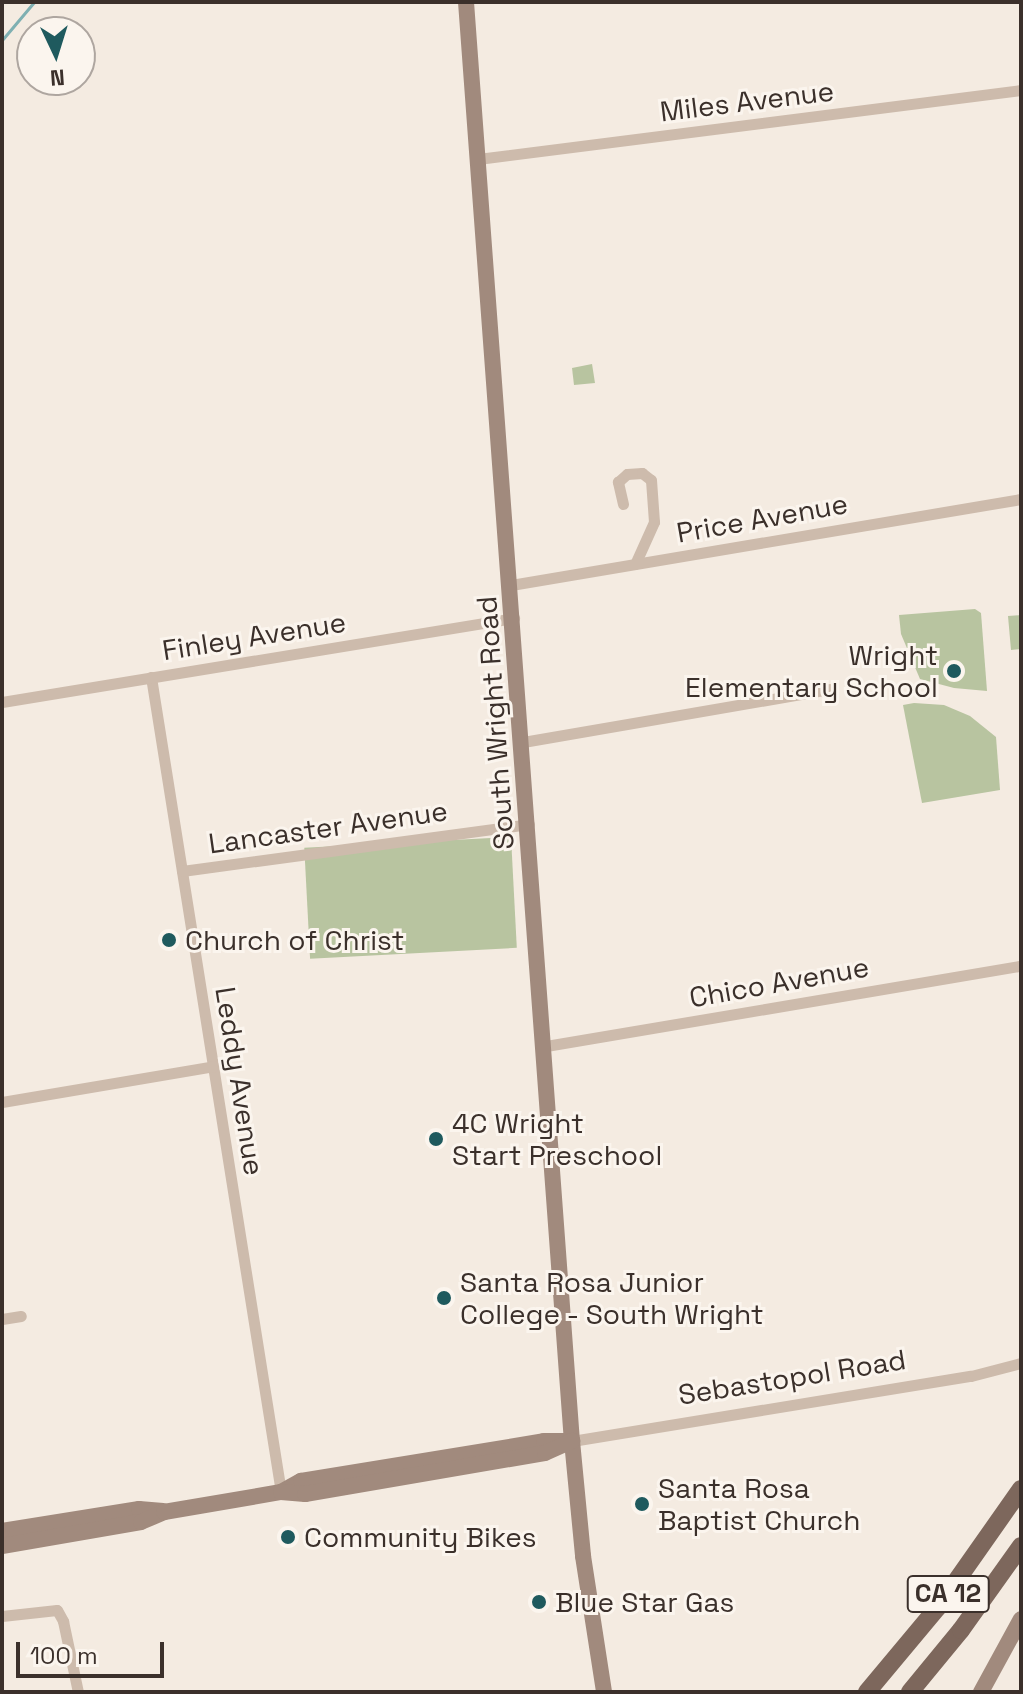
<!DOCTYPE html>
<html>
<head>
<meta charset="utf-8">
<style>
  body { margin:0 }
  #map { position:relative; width:1023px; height:1694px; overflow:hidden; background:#f4ebe1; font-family:"Space Grotesk",sans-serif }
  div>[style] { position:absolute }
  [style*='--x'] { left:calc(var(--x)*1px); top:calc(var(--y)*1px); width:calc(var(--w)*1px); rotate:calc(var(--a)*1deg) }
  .green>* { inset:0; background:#b8c4a0; transform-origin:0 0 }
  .stream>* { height:3px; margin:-1.5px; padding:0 1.5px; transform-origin:1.5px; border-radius:1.5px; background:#7fb0b2 }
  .street>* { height:11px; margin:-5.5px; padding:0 5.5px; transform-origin:5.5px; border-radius:5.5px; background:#cdbbac }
  .secondary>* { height:16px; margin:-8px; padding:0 8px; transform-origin:8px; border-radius:8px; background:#a18a7d }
  .primary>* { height:18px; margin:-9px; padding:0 9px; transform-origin:9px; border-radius:9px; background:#7d675c }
  .dots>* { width:22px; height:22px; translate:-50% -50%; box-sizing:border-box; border:4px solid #fbf5ee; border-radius:50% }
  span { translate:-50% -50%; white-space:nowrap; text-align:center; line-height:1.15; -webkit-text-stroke:6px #fbf5ee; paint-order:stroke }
  .shield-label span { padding:2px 6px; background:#fbf5ee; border:2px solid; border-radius:6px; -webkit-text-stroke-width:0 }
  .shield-label { font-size:26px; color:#3b302b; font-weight:700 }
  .street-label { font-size:28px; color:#3b302b }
  .poi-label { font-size:28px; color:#3b302b }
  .right { translate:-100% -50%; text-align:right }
  .left { translate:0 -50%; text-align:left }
  .frame { position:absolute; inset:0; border:4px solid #3b302b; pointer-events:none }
  .north { position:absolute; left:16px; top:16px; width:80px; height:80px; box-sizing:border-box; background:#fbf5ee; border:2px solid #aea6a0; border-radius:50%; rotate:176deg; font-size:22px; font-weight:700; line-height:32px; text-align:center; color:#3b302b }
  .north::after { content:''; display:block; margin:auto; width:28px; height:36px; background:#1f5a5e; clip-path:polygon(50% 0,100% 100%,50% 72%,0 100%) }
  .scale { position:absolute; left:16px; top:1642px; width:148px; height:36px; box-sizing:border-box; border:4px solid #3b302b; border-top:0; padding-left:10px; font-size:24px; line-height:28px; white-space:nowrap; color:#3b302b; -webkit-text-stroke:6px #fbf5ee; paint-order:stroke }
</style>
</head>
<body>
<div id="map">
  <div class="green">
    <i style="clip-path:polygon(592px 364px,595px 383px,574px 385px,572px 368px)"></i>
    <i style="clip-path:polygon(975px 609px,981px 613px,987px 691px,954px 688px,920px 679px,901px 634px,899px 615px)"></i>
    <i style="clip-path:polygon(1021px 615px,1021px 649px,1011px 650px,1008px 616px)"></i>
    <i style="clip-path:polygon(914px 703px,944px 705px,970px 716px,996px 737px,1000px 790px,922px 803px,903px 705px)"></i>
    <i style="left:511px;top:837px;width:111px;height:207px;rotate:87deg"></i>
  </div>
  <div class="stream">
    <i style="--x:2;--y:40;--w:50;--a:-49.9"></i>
  </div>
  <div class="street">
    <i style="--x:478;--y:159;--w:547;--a:-7.24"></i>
    <i style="--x:623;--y:504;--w:23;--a:-103"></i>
    <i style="--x:618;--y:482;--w:12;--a:-42"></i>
    <i style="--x:627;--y:474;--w:15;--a:-4"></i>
    <i style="--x:642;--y:473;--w:11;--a:38"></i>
    <i style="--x:651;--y:480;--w:42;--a:85.9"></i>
    <i style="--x:654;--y:522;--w:46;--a:114.3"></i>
    <i style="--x:511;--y:585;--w:517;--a:-9.57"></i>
    <i style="--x:151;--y:677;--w:825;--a:80.94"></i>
    <i style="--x:2;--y:702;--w:519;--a:-9.32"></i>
    <i style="--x:523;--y:742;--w:311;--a:-9.8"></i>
    <i style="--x:182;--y:871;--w:350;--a:-7.7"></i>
    <i style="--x:546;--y:1046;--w:482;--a:-9.6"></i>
    <i style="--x:2;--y:1102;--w:215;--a:-9.6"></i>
    <i style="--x:2;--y:1319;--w:19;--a:-9"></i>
    <i style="--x:572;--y:1441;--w:404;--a:-9.3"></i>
    <i style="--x:971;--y:1376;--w:52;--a:-14.6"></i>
    <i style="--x:2;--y:1616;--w:55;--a:-6.2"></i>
    <i style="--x:57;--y:1610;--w:13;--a:61"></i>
    <i style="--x:63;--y:1621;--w:73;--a:78.1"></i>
  </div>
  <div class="secondary">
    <i style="--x:466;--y:2;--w:1443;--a:85.79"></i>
    <i style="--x:572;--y:1441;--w:116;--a:84.5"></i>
    <i style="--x:583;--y:1556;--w:138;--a:81.2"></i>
    <i style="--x:281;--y:1492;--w:23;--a:-29"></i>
    <i style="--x:301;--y:1481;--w:246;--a:-9.3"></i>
    <i style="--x:544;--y:1441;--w:23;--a:0"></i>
    <i style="--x:2;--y:1531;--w:139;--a:-9.1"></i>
    <i style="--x:139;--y:1509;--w:24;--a:5"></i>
    <i style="--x:2;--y:1546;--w:141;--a:-9.8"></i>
    <i style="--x:141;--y:1522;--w:25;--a:-23"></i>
    <i style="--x:164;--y:1512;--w:119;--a:-9.7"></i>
    <i style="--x:281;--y:1492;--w:24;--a:5"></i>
    <i style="--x:305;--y:1494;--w:243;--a:-9.7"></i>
    <i style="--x:545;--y:1453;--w:30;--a:-24"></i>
    <i style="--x:981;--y:1692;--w:83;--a:-61.3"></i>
  </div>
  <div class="primary">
    <i style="--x:867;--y:1692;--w:111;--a:-50.1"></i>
    <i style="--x:938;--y:1607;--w:144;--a:-54.9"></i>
    <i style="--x:910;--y:1692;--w:80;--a:-50.6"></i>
    <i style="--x:961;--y:1630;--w:103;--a:-54.5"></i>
  </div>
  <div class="dots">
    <i style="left:954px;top:671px;background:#1f5a5e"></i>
    <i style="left:169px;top:940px;background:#1f5a5e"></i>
    <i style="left:436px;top:1139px;background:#1f5a5e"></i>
    <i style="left:444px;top:1298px;background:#1f5a5e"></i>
    <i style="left:642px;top:1504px;background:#1f5a5e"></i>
    <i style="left:288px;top:1537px;background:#1f5a5e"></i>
    <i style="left:539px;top:1602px;background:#1f5a5e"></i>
  </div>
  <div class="shield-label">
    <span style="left:948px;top:1594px">CA 12</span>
  </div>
  <div class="street-label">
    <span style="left:747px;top:101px;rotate:-7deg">Miles Avenue</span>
    <span style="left:762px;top:518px;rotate:-10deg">Price Avenue</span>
    <span style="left:254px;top:636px;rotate:-9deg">Finley Avenue</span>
    <span style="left:495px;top:723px;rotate:-94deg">South Wright Road</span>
    <span style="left:328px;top:827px;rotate:-8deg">Lancaster Avenue</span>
    <span style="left:779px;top:982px;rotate:-10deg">Chico Avenue</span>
    <span style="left:240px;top:1081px;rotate:81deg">Leddy Avenue</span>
    <span style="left:792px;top:1377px;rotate:-9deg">Sebastopol Road</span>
  </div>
  <div class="poi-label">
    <span class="right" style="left:938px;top:671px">Wright<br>Elementary School</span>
    <span class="left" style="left:185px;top:940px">Church of Christ</span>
    <span class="left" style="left:452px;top:1139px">4C Wright<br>Start Preschool</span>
    <span class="left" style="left:460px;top:1298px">Santa Rosa Junior<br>College - South Wright</span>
    <span class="left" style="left:658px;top:1504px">Santa Rosa<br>Baptist Church</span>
    <span class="left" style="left:304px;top:1537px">Community Bikes</span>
    <span class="left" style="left:555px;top:1602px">Blue Star Gas</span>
  </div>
  <div class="frame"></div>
  <div class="north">N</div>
  <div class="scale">100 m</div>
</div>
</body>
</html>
